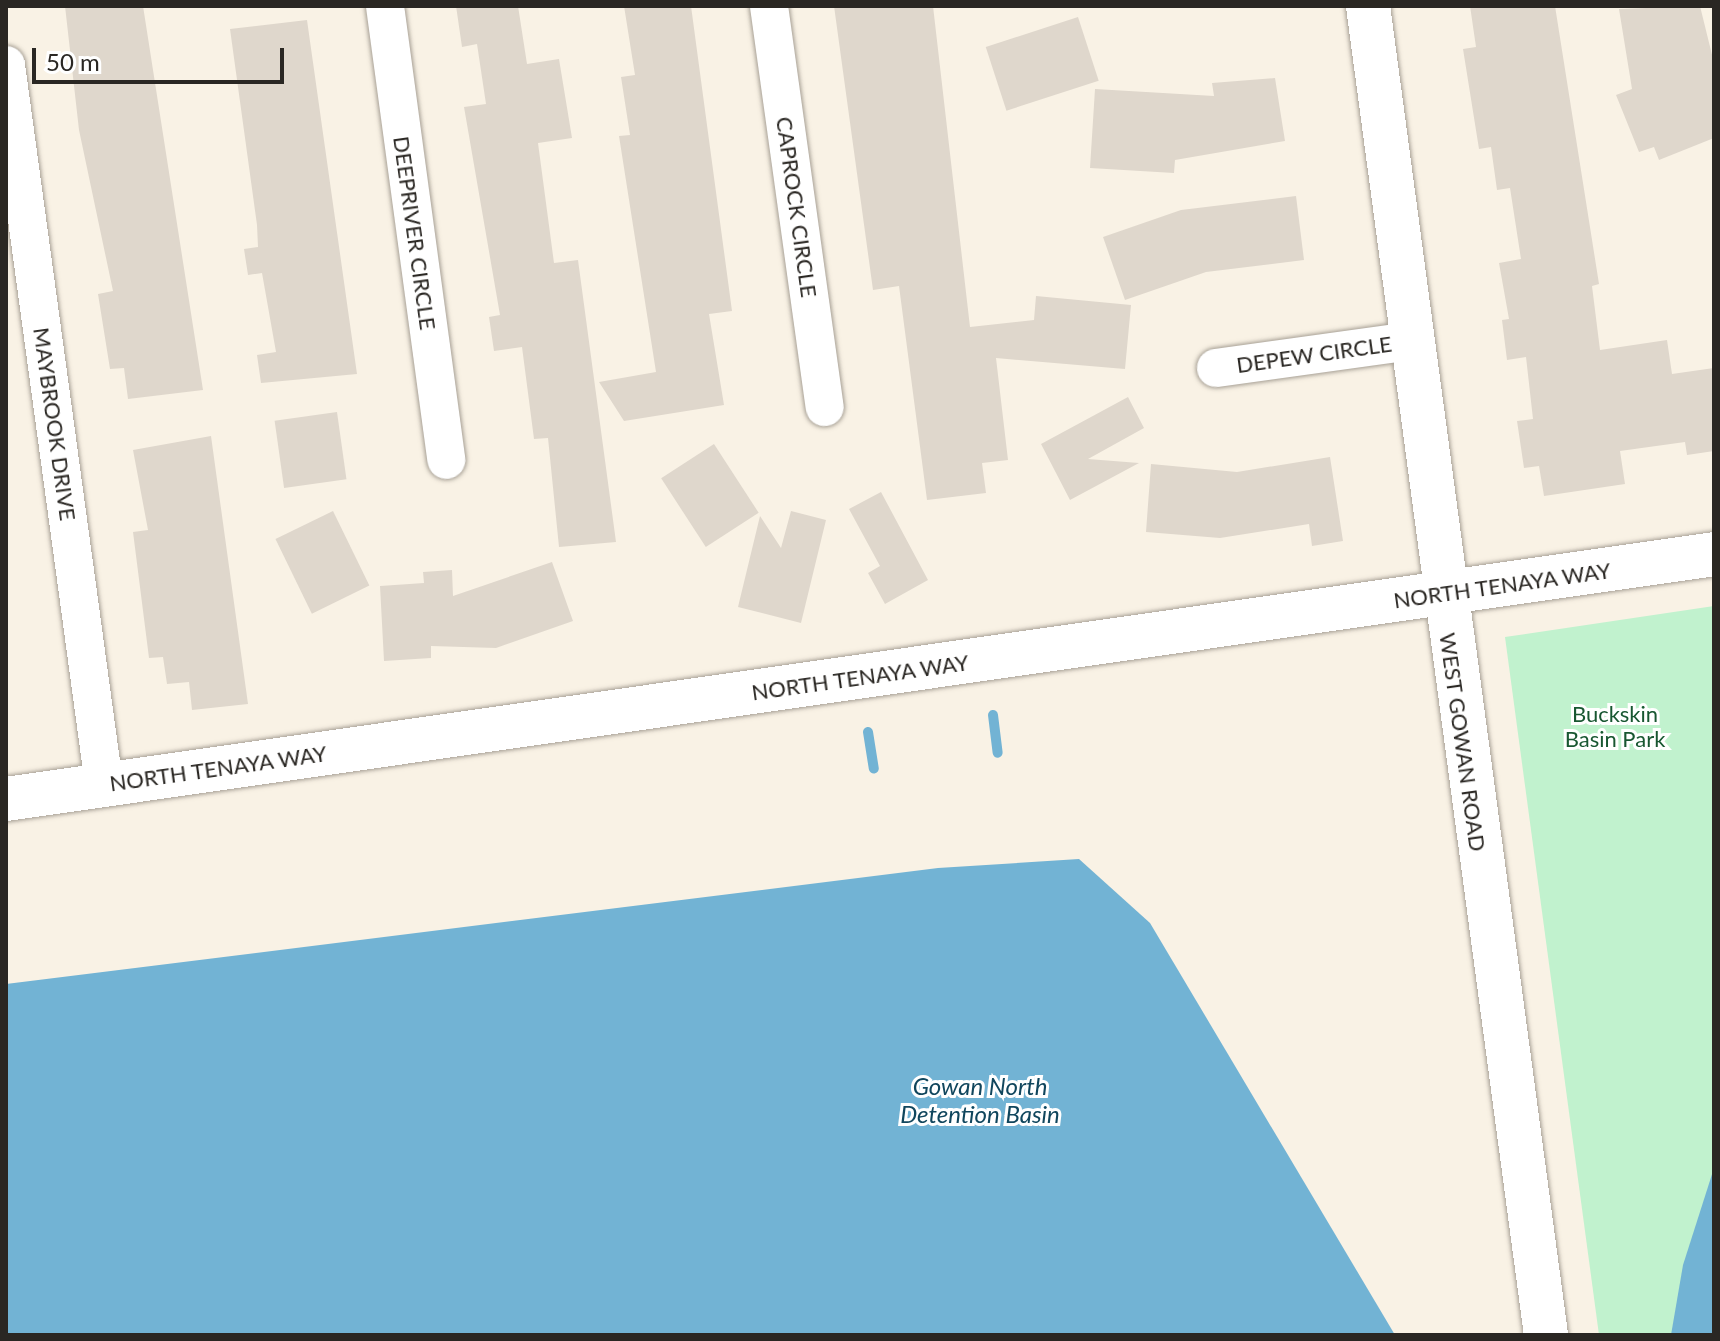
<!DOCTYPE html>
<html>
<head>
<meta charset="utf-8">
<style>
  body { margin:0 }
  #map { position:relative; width:1720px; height:1341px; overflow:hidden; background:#f9f2e5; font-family:Lato,sans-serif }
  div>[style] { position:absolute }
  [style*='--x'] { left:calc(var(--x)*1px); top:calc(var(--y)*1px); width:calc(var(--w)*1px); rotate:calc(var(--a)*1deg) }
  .green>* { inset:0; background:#c1f2ce }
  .water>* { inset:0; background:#72b3d4 }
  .stream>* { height:10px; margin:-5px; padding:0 5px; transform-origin:5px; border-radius:5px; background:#72b3d4 }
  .building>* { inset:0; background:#dfd7cc; transform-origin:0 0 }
  .roads { filter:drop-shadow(0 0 2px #a8a196) drop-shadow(0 0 2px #a8a196) }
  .street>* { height:38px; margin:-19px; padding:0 19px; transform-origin:19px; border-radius:19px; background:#fff }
  .secondary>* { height:44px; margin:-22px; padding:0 22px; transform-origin:22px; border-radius:22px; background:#fff }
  span { translate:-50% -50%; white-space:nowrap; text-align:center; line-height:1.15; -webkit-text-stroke:6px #fff; paint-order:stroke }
  .street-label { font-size:22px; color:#2a2723 }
  .park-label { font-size:22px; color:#185731 }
  .water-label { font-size:24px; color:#10465d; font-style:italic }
  .frame { position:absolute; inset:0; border:8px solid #2a2723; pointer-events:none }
  .scale { position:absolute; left:32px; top:48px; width:252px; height:36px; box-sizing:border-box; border:4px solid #2a2723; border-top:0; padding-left:10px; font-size:24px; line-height:28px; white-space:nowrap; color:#2a2723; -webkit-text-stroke:6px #fff; paint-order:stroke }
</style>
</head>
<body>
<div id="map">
  <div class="green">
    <i style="clip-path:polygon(1714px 606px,1714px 1335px,1599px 1335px,1505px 637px)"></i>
  </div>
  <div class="water">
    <i style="clip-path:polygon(1079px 859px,1150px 923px,1395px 1335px,6px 1335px,6px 984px,938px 868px)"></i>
    <i style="clip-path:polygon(1714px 1168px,1714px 1335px,1671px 1335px,1683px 1265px)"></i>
  </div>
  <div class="stream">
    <i style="--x:993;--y:715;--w:38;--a:83"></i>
    <i style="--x:868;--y:732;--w:37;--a:81"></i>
  </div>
  <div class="building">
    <i style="clip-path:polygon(65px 6px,143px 6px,203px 390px,128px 399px,124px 368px,110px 369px,98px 294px,113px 291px,79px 130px)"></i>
    <i style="clip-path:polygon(456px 6px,518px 6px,527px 64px,559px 59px,572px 138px,538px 143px,554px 263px,578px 260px,616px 542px,559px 547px,548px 438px,534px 439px,522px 347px,494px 351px,489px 317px,500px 315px,464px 107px,486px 104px,477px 44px,462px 47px)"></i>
    <i style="clip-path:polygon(624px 6px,691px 6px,732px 311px,709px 314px,724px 405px,624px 421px,599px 382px,656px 372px,619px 136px,630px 135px,621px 77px,635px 75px)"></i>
    <i style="clip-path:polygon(834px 6px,933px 6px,970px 327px,1034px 320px,1036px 296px,1131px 305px,1125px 369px,996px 358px,1008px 460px,982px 463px,986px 493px,927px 500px,899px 286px,873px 290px)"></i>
    <i style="clip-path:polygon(1470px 6px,1555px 6px,1599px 284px,1592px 286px,1600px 350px,1667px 340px,1672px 374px,1714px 368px,1714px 451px,1687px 455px,1685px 442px,1620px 451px,1625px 484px,1544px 496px,1539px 466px,1524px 468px,1517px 421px,1533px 419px,1526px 357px,1507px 360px,1502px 320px,1509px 319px,1499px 263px,1521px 259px,1510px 188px,1497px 190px,1491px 147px,1479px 149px,1463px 49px,1476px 47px)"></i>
    <i style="clip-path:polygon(1700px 6px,1714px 63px,1714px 138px,1659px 160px,1654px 147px,1639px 152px,1616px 95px,1632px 89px,1619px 9px)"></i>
    <i style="left:1078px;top:17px;width:67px;height:97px;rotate:72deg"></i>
    <i style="clip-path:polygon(307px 20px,357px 374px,261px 383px,257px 355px,276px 352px,262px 273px,248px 275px,244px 249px,258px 247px,257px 225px,230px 29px)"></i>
    <i style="clip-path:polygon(1275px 78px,1285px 141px,1175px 160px,1174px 173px,1090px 168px,1095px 89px,1214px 96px,1212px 83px)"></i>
    <i style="clip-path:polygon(1296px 196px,1304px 260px,1206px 272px,1125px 300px,1103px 237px,1181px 210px)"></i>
    <i style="clip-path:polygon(1128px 397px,1144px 428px,1088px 459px,1139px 463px,1070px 500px,1041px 444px)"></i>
    <i style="left:337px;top:412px;width:68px;height:63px;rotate:82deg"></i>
    <i style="clip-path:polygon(211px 436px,248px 704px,192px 710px,189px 682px,167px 684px,163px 657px,149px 658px,133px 532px,148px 530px,133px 450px)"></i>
    <i style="left:714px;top:444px;width:82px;height:63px;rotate:57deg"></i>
    <i style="clip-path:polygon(1330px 457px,1343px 541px,1312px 546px,1309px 524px,1220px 538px,1146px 532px,1151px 464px,1237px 472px)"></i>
    <i style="clip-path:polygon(881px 492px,928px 580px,885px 604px,868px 573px,880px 566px,849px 509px)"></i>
    <i style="left:333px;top:511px;width:83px;height:64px;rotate:64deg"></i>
    <i style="clip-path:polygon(791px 511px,826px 520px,801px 623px,738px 607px,760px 516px,781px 548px)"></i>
    <i style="clip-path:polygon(552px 562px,573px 621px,496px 648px,431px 646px,431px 658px,384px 661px,380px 586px,424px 583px,423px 572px,452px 570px,453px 596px)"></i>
  </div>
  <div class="roads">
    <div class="street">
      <i style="--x:385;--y:6;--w:458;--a:82.3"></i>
      <i style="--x:769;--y:6;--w:405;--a:82.1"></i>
      <i style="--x:6;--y:65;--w:726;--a:82.24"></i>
      <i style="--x:1216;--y:368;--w:197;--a:-7.9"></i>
    </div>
    <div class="secondary">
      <i style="--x:1368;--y:6;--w:1341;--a:82.37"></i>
      <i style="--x:6;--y:799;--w:1725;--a:-8.16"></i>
    </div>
  </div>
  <div class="street-label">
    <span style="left:797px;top:207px;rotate:82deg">CAPROCK CIRCLE</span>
    <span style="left:415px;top:233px;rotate:82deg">DEEPRIVER CIRCLE</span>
    <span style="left:1314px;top:354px;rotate:-8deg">DEPEW CIRCLE</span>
    <span style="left:55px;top:424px;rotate:82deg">MAYBROOK DRIVE</span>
    <span style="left:1502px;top:585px;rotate:-8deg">NORTH TENAYA WAY</span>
    <span style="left:860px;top:677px;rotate:-8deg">NORTH TENAYA WAY</span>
    <span style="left:1463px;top:742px;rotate:82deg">WEST GOWAN ROAD</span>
    <span style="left:218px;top:768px;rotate:-8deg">NORTH TENAYA WAY</span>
  </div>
  <div class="park-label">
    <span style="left:1615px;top:726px">Buckskin<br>Basin Park</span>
  </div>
  <div class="water-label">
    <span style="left:980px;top:1100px">Gowan North<br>Detention Basin</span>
  </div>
  <div class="frame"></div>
  <div class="scale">50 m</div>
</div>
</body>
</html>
